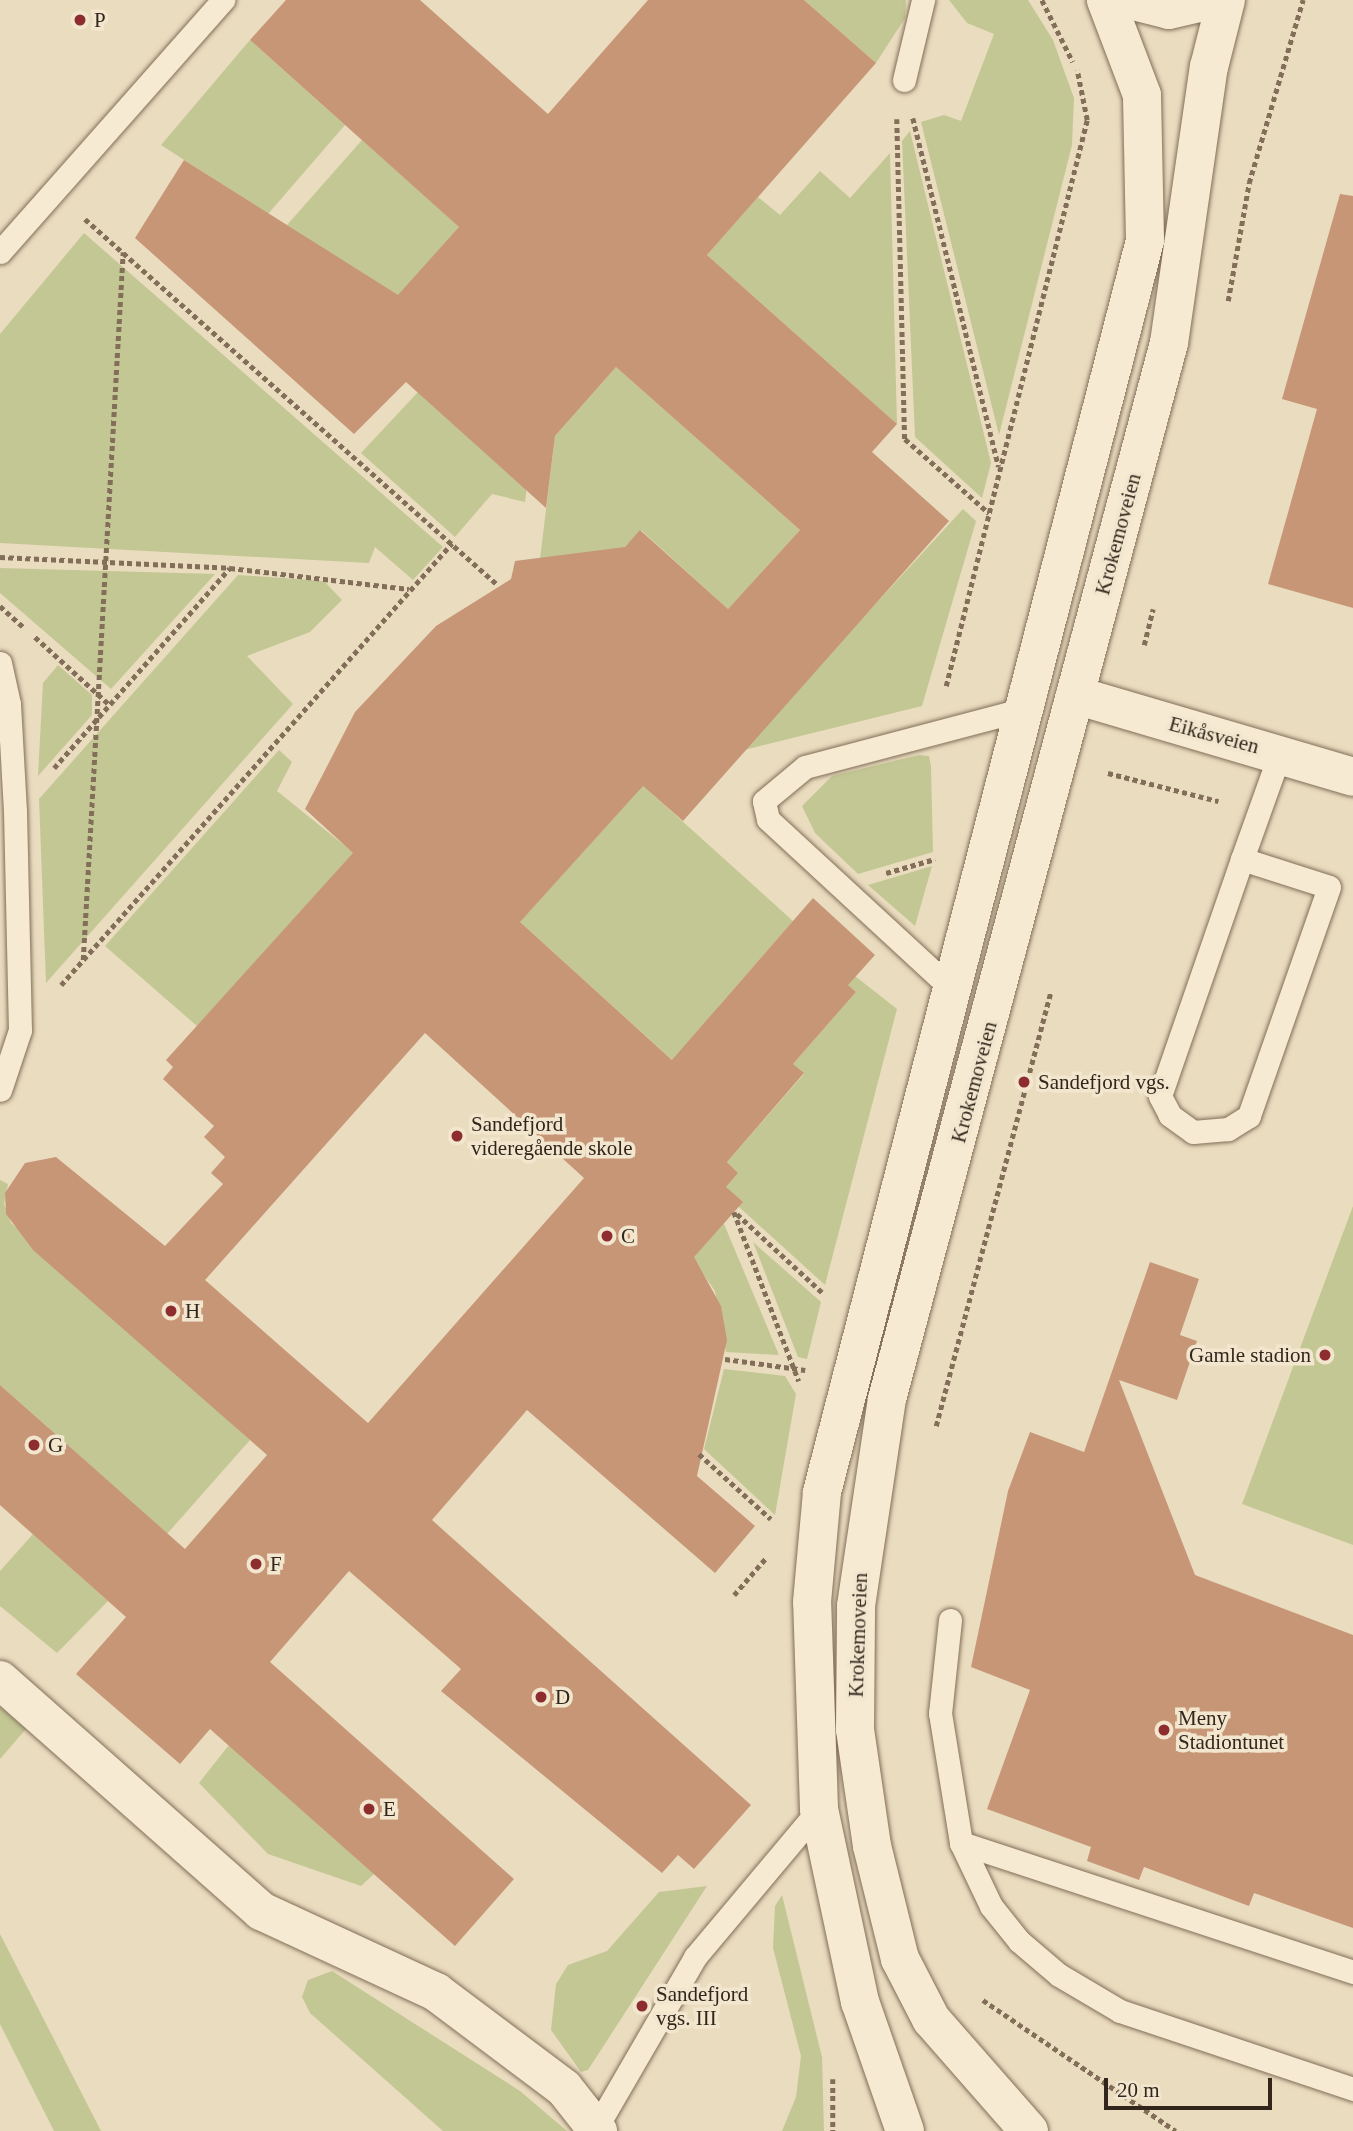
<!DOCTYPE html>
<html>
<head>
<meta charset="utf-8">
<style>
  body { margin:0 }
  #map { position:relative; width:1353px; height:2131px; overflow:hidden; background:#eadcbf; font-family:"Times New Roman",serif }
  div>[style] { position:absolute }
  .green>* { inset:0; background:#c3c794 }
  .building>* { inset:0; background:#c79677 }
  .path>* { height:4.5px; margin-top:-2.25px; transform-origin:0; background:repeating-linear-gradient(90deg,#826e59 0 5px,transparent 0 8.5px) }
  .roads { filter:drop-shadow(0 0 2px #826e59) drop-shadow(0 0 2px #826e59) }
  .lane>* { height:23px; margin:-11.5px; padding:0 11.5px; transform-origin:11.5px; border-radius:11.5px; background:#f6ead2 }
  .street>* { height:38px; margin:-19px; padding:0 19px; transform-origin:19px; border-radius:19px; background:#f6ead2 }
  .secondary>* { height:38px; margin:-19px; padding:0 19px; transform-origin:19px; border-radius:19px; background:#f6ead2 }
  .dots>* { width:19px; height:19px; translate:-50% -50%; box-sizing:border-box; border:4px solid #f2e7ce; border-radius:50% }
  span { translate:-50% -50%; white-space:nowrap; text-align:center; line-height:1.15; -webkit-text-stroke:7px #f2e7ce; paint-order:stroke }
  .poi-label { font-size:21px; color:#32261c }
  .left { translate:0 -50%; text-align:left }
  .right { translate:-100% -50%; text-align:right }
  .street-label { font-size:21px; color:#32261c }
  .scale { position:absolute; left:1104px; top:2078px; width:168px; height:32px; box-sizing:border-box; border:4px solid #32261c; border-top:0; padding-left:9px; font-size:21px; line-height:24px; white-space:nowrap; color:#32261c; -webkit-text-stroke:5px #f2e7ce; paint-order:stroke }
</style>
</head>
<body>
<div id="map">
  <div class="green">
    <i style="clip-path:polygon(804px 0,906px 0,905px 18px,876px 63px)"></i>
    <i style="clip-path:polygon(949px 0,1028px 0,1053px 40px,1074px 98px,1072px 145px,999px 435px,921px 122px,944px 115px,961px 121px,994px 34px,967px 23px)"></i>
    <i style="clip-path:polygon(250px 40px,345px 125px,268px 214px,161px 145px)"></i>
    <i style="clip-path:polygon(910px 131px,991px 463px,982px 498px,915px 437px,902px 141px)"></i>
    <i style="clip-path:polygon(362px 140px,475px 241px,395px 299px,287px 225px)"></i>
    <i style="clip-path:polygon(890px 153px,897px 424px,707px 255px,758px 197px,780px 215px,820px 171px,850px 198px)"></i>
    <i style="clip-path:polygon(84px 233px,443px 547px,413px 580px,375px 547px,369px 563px,0 543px,0 334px)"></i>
    <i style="clip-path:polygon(616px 367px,800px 530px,728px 609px,641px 530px,615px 558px,539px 567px,555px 436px)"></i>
    <i style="clip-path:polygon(418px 392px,535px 418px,525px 502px,492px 494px,455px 537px,361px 453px)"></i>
    <i style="clip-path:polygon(963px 509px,976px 521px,922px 706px,740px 751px)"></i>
    <i style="clip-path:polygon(0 568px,215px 574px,111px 689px,0 593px)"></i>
    <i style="clip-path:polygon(238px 575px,324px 581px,342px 600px,310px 632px,247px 656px,293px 704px,46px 983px,39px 799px)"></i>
    <i style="clip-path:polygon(58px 665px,92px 695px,92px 715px,38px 776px,43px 683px)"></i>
    <i style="clip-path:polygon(279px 750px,292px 762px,277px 791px,355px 854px,197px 1026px,105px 946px)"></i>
    <i style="clip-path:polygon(919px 755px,929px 756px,931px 766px,933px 852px,858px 874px,815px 833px,802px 806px,832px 776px)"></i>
    <i style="clip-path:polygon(621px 766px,793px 921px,718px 1007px,689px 1075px,500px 904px,527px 914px,639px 790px)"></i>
    <i style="clip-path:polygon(932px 866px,915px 926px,868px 885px)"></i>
    <i style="clip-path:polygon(826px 966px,855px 976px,897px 1009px,825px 1285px,739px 1207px,726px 1187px,738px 1173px,727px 1162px,804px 1074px,793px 1064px,856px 992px)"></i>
    <i style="clip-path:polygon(0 1180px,8px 1184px,4px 1204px,11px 1223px,250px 1440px,167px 1534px,0 1385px)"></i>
    <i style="clip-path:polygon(1353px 1206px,1353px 1545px,1242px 1504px)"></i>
    <i style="clip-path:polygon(706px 1208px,724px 1224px,779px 1355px,726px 1352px,715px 1291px,697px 1265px,670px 1247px)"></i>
    <i style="clip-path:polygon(753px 1242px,821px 1302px,807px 1359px,798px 1357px)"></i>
    <i style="clip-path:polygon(724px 1369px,785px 1376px,796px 1394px,775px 1515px,704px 1449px)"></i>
    <i style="clip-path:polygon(33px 1534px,108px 1601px,57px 1653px,0 1606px,0 1571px)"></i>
    <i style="clip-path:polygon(0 1707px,26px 1729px,0 1759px)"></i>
    <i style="clip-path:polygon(229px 1745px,374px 1874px,361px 1886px,268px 1854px,199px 1783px)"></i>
    <i style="clip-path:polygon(707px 1886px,588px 2070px,581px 2072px,551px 2030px,556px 1984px,568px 1965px,607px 1951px,659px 1892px)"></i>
    <i style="clip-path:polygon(782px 1895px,822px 2057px,824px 2131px,782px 2131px,796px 2097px,801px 2056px,773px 1948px,775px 1906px)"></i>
    <i style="clip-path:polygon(0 1934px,101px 2131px,54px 2131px,0 2024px)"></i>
    <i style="clip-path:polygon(332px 1971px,520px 2091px,567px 2131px,443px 2131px,310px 2013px,302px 1997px,308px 1980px)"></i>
  </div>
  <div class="building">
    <i style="clip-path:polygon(evenodd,286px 0,420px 0,548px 114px,648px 0,804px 0,876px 63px,707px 255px,897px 424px,872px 452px,949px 521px,683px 821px,643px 786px,520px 922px,672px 1060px,813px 898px,875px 955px,848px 985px,856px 992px,793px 1064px,804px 1073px,727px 1162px,738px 1173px,726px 1187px,743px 1202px,694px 1257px,721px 1306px,727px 1340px,697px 1476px,755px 1526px,715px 1573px,527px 1410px,432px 1520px,751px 1805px,694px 1869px,678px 1855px,662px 1873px,441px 1691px,461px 1669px,349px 1571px,270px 1662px,514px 1879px,455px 1946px,210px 1729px,180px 1764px,76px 1674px,126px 1617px,0 1505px,0 1385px,185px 1549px,267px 1455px,33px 1250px,6px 1214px,5px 1193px,25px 1163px,56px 1157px,165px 1246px,223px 1184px,211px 1173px,225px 1157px,204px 1137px,214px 1126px,163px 1079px,173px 1067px,166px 1060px,353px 853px,305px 809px,355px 712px,436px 626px,511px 579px,515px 561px,625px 547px,640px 530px,728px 609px,800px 530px,616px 367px,555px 436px,546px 508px,406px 382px,354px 434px,135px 238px,184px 160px,398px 295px,459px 227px,250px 40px,286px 0,425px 1033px,584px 1178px,368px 1423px,205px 1280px,425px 1033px)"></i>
    <i style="clip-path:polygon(1340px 194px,1353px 196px,1353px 608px,1268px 584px,1317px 409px,1282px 399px)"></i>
    <i style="clip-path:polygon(1150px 1262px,1199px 1279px,1180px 1335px,1197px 1341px,1177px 1400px,1119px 1380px,1195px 1575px,1353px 1635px,1353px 1928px,1254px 1893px,1249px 1906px,1144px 1867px,1139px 1880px,1087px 1861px,1091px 1847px,987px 1809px,1030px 1690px,971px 1667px,1008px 1491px,1030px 1432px,1084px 1452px)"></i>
  </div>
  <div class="path">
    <i style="left:1042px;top:0;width:69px;rotate:63.4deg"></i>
    <i style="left:913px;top:118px;width:359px;rotate:76.2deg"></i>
    <i style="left:897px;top:119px;width:320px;rotate:88.6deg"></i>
    <i style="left:905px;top:439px;width:112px;rotate:41.4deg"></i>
    <i style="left:85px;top:219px;width:552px;rotate:41.55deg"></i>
    <i style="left:1228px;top:301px;width:120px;rotate:-79.9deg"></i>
    <i style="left:1249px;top:183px;width:191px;rotate:-73.6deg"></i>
    <i style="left:0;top:557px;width:230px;rotate:2.7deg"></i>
    <i style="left:230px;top:568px;width:180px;rotate:6.7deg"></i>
    <i style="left:0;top:606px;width:31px;rotate:42deg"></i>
    <i style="left:35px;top:637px;width:101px;rotate:42.2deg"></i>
    <i style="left:1144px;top:645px;width:37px;rotate:-76deg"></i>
    <i style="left:946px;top:686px;width:583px;rotate:-76.01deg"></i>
    <i style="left:1087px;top:120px;width:51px;rotate:-101.3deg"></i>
    <i style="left:54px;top:768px;width:266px;rotate:-48.7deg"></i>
    <i style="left:1108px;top:773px;width:114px;rotate:14.3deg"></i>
    <i style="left:886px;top:873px;width:51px;rotate:-15.9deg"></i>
    <i style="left:83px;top:960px;width:709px;rotate:-86.77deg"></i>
    <i style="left:61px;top:985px;width:590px;rotate:-48.5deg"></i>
    <i style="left:734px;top:1212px;width:181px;rotate:69deg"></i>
    <i style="left:737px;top:1214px;width:117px;rotate:42.6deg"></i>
    <i style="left:725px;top:1359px;width:81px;rotate:7.8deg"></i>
    <i style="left:936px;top:1426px;width:450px;rotate:-75.2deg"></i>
    <i style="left:699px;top:1454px;width:97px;rotate:42.1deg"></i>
    <i style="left:734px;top:1595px;width:48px;rotate:-49.3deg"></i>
    <i style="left:983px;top:2000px;width:233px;rotate:34.2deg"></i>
    <i style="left:833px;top:2079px;width:52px;rotate:90deg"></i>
  </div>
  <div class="roads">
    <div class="lane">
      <i style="left:904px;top:80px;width:82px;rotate:-76.6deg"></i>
      <i style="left:0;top:252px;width:337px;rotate:-48.5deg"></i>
      <i style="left:0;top:663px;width:42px;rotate:77.6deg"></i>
      <i style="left:9px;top:704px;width:107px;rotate:86.8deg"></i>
      <i style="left:15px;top:811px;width:219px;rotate:88.7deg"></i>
      <i style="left:20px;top:1030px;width:63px;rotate:108.4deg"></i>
      <i style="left:1242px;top:859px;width:91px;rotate:17.8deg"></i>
      <i style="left:1329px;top:887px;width:243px;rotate:109.3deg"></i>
      <i style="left:1249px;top:1116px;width:25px;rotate:148deg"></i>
      <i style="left:1228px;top:1129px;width:35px;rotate:175deg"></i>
      <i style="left:1193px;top:1132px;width:29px;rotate:-144deg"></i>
      <i style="left:1170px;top:1115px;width:21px;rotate:-118deg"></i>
      <i style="left:1160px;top:1096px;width:251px;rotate:-70.9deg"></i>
      <i style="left:1242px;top:859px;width:113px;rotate:-70.3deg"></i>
      <i style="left:953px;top:990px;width:252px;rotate:-137.3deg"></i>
      <i style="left:768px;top:819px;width:18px;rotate:-103deg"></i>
      <i style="left:764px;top:801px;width:53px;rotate:-39.7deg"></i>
      <i style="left:805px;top:767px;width:231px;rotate:-14.8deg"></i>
      <i style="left:950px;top:1620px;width:94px;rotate:96.1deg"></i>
      <i style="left:940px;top:1713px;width:132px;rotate:80.8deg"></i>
      <i style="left:961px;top:1843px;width:70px;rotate:64.5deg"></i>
      <i style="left:991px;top:1906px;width:45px;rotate:51.3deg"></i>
      <i style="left:1019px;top:1941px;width:52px;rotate:40.4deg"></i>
      <i style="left:1059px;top:1975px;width:71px;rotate:30.5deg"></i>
      <i style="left:1120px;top:2011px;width:246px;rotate:18.5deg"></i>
      <i style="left:961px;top:1843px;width:413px;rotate:18.2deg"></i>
      <i style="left:596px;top:2128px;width:198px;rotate:-59.9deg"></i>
      <i style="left:695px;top:1957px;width:193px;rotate:-50deg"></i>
    </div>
    <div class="street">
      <i style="left:1075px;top:695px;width:290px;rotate:16.4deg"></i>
      <i style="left:0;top:1680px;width:349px;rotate:41.5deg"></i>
      <i style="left:261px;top:1911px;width:193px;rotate:24.8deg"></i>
      <i style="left:436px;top:1992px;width:160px;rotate:36.9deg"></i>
      <i style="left:564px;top:2088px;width:55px;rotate:51.7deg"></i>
    </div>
    <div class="secondary">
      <i style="left:1130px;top:0;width:40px;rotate:14.4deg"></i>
      <i style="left:1169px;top:10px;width:44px;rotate:-13.1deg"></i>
      <i style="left:905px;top:2131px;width:137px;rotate:-109.2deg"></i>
      <i style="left:860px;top:2002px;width:197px;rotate:-102deg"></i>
      <i style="left:819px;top:1809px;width:207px;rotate:-91.9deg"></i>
      <i style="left:812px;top:1602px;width:110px;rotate:-84.8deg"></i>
      <i style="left:822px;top:1492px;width:1293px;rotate:-75.53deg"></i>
      <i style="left:1145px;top:240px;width:145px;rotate:-91.2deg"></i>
      <i style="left:1142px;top:95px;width:102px;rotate:-110.8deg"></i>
      <i style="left:1029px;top:2131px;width:149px;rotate:-131.2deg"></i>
      <i style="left:931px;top:2019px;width:68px;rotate:-117.3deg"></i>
      <i style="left:900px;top:1959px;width:116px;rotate:-103.9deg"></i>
      <i style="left:872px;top:1846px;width:117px;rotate:-98.3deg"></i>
      <i style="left:855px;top:1730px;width:124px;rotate:-89.5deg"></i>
      <i style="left:856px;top:1606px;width:209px;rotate:-81.5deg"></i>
      <i style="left:887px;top:1399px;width:1093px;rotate:-75.05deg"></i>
      <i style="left:1169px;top:343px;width:279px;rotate:-81.8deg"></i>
      <i style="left:1209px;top:67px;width:69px;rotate:-75.8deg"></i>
    </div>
  </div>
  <div class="dots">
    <i style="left:80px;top:20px;background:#8d2d30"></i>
    <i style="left:1024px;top:1082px;background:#8d2d30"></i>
    <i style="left:457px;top:1136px;background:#8d2d30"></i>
    <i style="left:607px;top:1236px;background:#8d2d30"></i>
    <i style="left:171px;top:1311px;background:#8d2d30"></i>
    <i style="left:1325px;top:1355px;background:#8d2d30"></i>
    <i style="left:34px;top:1445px;background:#8d2d30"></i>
    <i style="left:256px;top:1564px;background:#8d2d30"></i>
    <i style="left:541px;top:1697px;background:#8d2d30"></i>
    <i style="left:1164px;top:1730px;background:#8d2d30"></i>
    <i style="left:369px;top:1809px;background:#8d2d30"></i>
    <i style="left:642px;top:2006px;background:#8d2d30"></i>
  </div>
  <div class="poi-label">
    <span class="left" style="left:94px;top:20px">P</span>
    <span class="left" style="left:1038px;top:1082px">Sandefjord vgs.</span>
    <span class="left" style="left:471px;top:1136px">Sandefjord<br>videregående skole</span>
    <span class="left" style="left:621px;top:1236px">C</span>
    <span class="left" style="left:185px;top:1311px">H</span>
    <span class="right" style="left:1311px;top:1355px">Gamle stadion</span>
    <span class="left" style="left:48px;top:1445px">G</span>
    <span class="left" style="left:270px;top:1564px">F</span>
    <span class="left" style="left:555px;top:1697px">D</span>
    <span class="left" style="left:1178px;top:1730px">Meny<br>Stadiontunet</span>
    <span class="left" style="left:383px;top:1809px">E</span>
    <span class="left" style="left:656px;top:2006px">Sandefjord<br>vgs. III</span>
  </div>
  <div class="street-label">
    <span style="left:1118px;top:534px;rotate:-75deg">Krokemoveien</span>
    <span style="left:1214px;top:735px;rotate:15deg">Eikåsveien</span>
    <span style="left:974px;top:1082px;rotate:-75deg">Krokemoveien</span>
    <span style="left:858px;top:1635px;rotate:-88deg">Krokemoveien</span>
  </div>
  <div class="scale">20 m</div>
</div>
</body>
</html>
